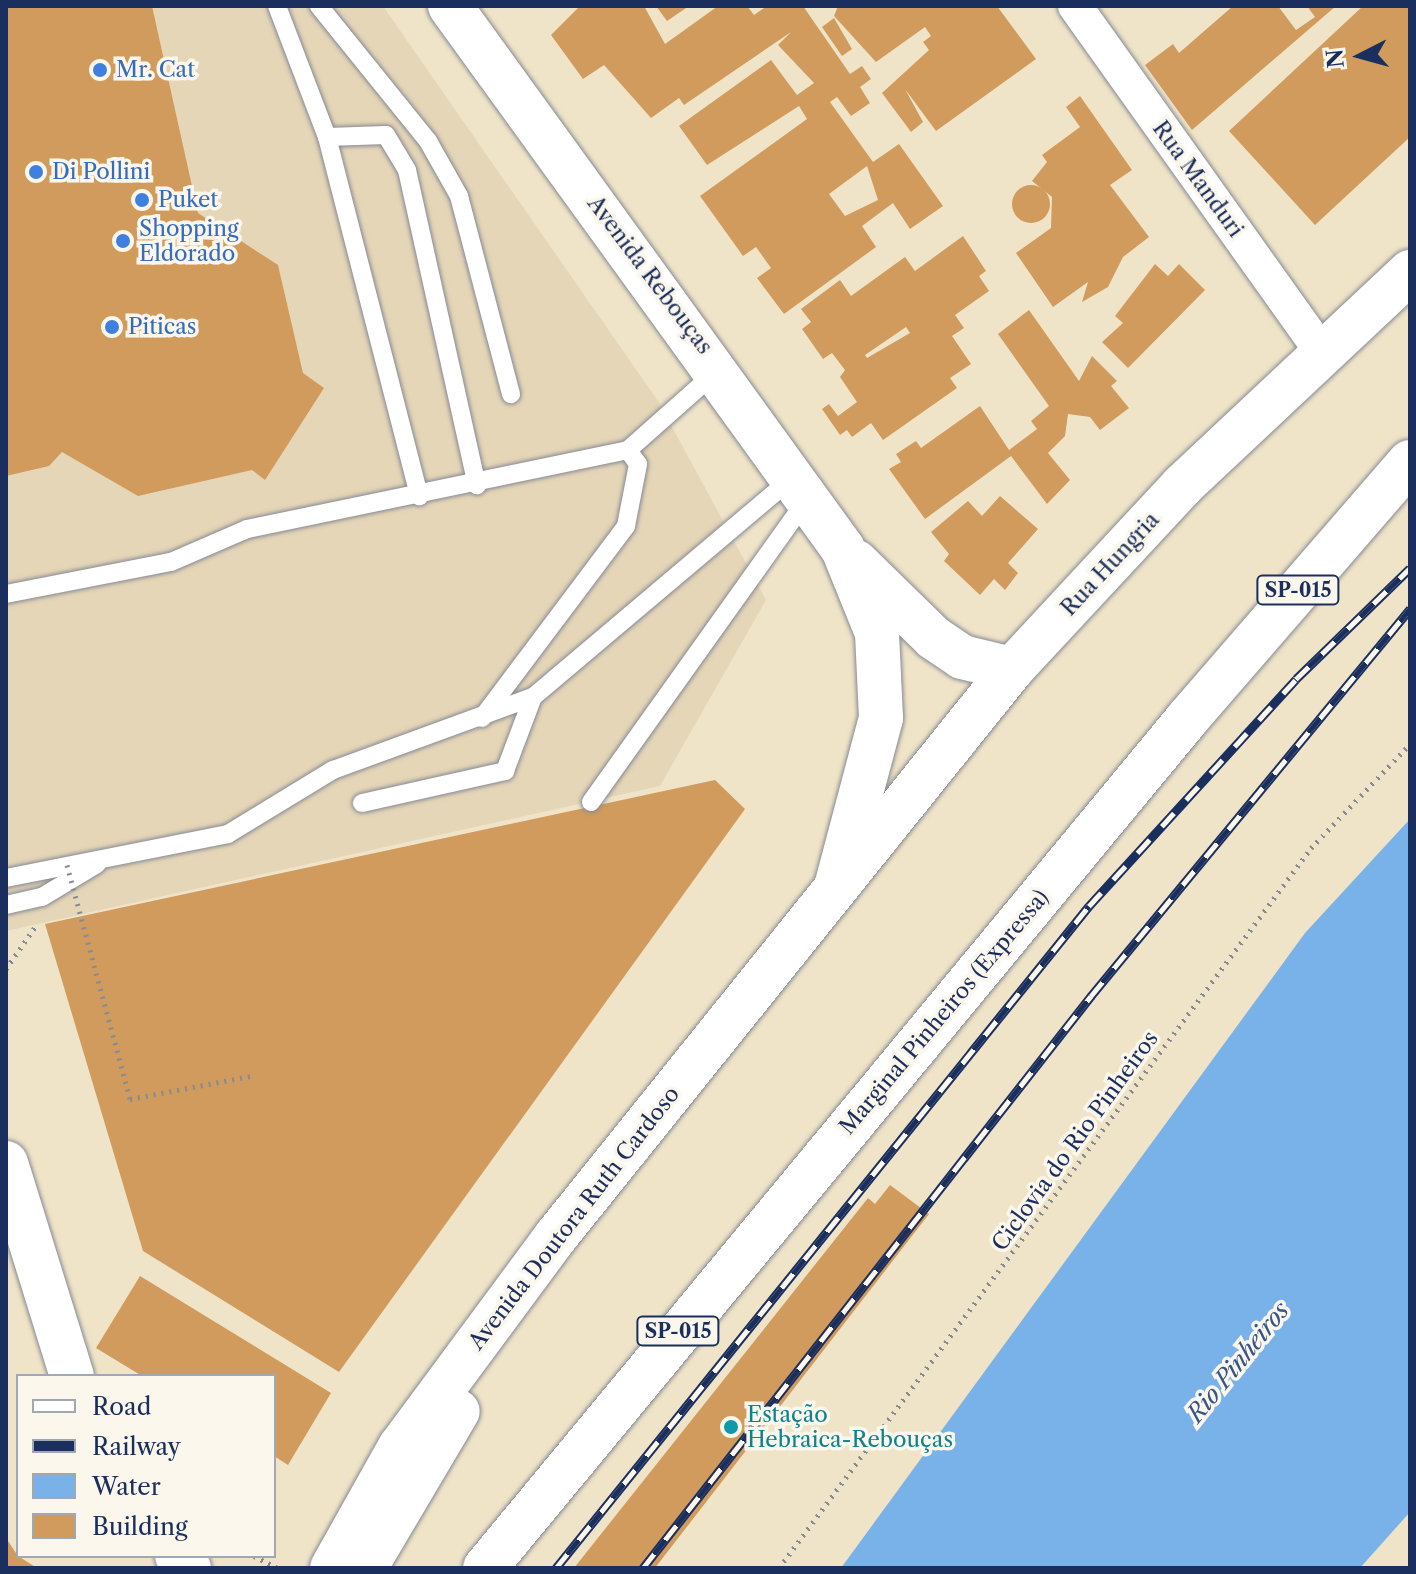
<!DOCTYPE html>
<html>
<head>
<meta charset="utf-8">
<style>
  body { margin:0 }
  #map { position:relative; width:1416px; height:1574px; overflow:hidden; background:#f0e4c8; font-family:"Libre Caslon Text",serif }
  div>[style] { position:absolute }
  .built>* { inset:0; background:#e6d6b8 }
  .water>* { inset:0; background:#79b2e9 }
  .building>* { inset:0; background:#d09b5d }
  .round { border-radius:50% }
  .path>* { height:5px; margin-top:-2.5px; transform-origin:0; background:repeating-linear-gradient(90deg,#868a93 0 2px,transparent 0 8px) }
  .roads { filter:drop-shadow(0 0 2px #868a93) drop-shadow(0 0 2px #868a93) }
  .lane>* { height:18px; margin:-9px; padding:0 9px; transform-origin:9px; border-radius:9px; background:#fff }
  .street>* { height:34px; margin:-17px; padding:0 17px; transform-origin:17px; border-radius:17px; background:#fff }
  .secondary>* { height:44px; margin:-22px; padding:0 22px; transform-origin:22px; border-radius:22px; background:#fff }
  .highway>* { height:44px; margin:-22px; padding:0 22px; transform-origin:22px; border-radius:22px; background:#fff }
  .rail>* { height:9px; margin-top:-4.5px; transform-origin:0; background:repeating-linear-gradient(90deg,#fbf7ec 0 18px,#1b2f5e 0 36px); box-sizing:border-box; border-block:2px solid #1b2f5e }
  .path-bridge>* { height:5px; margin-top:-2.5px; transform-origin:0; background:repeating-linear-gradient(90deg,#868a93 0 2px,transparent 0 8px) }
  .dots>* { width:22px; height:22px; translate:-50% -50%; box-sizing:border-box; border:4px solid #fbf7ec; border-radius:50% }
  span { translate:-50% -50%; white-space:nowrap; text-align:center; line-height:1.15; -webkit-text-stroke:7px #fbf7ec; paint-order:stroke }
  .shield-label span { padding:2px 6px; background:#fbf7ec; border:2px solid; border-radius:6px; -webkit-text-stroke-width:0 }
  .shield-label { font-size:20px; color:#1b2f5e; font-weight:700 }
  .shop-label { font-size:22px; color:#366cbe }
  .left { translate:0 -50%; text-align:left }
  .street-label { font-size:22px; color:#1b2f5e }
  .culture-label { font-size:22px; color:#0d838f }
  .water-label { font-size:24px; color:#375688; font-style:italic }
  .frame { position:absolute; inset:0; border:8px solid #1b2f5e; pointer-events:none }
  .legend { position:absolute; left:16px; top:1374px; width:260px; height:184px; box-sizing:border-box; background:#fbf7ec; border:2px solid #a1a7b3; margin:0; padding:10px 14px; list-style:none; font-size:24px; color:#1b2f5e }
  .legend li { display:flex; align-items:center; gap:16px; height:40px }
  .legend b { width:40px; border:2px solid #a1a7b3 }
  .north { position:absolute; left:1320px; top:16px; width:80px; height:80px; -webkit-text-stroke:6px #fbf7ec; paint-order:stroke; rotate:264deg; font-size:22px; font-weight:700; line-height:32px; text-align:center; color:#1b2f5e }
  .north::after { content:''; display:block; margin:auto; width:28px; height:36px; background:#1b2f5e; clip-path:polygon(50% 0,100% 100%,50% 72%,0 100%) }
</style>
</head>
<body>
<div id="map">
  <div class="built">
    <i style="clip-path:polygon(6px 6px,383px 6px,658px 401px,766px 600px,660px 786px,6px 931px)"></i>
  </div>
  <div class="water">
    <i style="clip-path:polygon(1410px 819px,1410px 1512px,1360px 1568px,841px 1568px,1305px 933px)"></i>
  </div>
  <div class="building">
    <i style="clip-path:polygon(6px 6px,152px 6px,198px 213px,278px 265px,303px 373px,324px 388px,265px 480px,252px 470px,138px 496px,62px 452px,49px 466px,6px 476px)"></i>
    <i style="clip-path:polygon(evenodd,580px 6px,644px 6px,665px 44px,718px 6px,747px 6px,754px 15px,767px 6px,803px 6px,850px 74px,862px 66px,871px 79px,860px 87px,870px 103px,851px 116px,837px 97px,830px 102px,873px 162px,899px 144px,943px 206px,910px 229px,893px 203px,862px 226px,876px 247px,784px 314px,757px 278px,771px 268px,756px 247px,743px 256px,700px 196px,807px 119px,799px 106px,707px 165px,679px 126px,771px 60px,797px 95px,814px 83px,778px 45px,791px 32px,684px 105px,679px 98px,651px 118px,604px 65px,583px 79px,551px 35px,580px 6px,867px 166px,878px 200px,845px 216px,829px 194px,867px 166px)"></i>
    <i style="clip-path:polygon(656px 6px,689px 6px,667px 21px)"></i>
    <i style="clip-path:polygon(838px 6px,997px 6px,1036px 59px,936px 131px,905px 89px,923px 122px,911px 132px,882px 93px,929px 50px,923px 42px,931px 36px,925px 27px,876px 62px,834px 16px)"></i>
    <i style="clip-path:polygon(1233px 6px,1278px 6px,1296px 30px,1315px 17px,1307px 6px,1336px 6px,1192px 130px,1145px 65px,1173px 44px,1179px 53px)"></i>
    <i style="clip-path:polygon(1363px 6px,1410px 6px,1410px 137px,1315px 225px,1229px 131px)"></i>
    <i style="clip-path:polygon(834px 18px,852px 49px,842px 56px,822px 27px)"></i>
    <i style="clip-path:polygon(1080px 96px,1132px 170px,1110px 185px,1149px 237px,1123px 257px,1108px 287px,1082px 302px,1088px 282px,1053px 307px,1016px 253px,1051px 228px,1052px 197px,1032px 181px,1047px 162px,1042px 155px,1080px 127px,1066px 107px)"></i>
    <i class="round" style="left:1012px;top:185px;width:38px;height:38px"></i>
    <i style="clip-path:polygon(evenodd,963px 236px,986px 271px,979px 276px,989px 291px,955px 315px,964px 328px,952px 336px,971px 364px,950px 378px,957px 388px,883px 440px,871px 423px,852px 437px,847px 430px,840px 435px,822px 409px,829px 404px,838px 416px,857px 402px,840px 377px,845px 370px,832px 353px,823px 359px,802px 329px,811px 322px,801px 309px,840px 280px,851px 296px,905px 257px,915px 271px,963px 236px,906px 327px,910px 333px,867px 358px,865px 355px,906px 327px)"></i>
    <i style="clip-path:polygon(1155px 264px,1168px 276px,1179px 264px,1205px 290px,1128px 368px,1102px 342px,1123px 323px,1115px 316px)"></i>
    <i style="clip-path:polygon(1029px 310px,1079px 381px,1092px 356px,1117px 381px,1111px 386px,1129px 408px,1100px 430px,1090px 417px,1068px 414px,1065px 436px,1048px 453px,1070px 480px,1047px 504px,1011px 456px,925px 519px,889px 469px,901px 462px,896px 454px,916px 441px,921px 448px,980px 406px,1009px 450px,1037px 429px,1031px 421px,1049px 406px,998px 334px)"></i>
    <i style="clip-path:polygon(1000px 496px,1038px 529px,1008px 563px,1018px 573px,1005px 590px,994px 579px,980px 595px,944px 561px,949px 554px,931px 532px,968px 501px,982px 516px)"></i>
    <i style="clip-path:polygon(715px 780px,745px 809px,339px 1372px,143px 1251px,45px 924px)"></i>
    <i style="clip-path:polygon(890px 1185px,929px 1214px,655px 1568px,574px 1568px,868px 1198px,875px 1204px)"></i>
    <i style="clip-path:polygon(140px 1276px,331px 1393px,288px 1465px,274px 1456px,274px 1376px,142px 1376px,96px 1348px)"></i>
    <i style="clip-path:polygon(6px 1538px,18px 1556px,37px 1568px,6px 1568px)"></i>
  </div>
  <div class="path">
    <i style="left:6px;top:969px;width:51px;rotate:-55.4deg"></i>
    <i style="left:254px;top:1556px;width:27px;rotate:27deg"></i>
    <i style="left:779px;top:1568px;width:895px;rotate:-53.54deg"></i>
    <i style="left:1311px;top:848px;width:144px;rotate:-46.4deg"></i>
  </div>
  <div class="roads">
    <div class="lane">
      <i style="left:277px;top:6px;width:140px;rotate:69.1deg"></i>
      <i style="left:327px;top:137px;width:371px;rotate:75.6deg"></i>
      <i style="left:319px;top:6px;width:174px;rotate:51.1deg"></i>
      <i style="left:428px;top:141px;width:63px;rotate:60.6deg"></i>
      <i style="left:459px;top:196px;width:205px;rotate:75.3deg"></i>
      <i style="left:327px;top:137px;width:59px;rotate:-1.9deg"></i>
      <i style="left:386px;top:135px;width:41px;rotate:59deg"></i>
      <i style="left:407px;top:170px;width:323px;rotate:77.5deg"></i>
      <i style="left:6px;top:594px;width:168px;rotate:-11deg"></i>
      <i style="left:171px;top:562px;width:83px;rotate:-23.5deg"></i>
      <i style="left:247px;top:529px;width:389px;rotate:-11.7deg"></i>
      <i style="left:628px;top:450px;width:118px;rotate:-41.6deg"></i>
      <i style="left:482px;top:718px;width:240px;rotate:-53.1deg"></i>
      <i style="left:626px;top:526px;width:63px;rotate:-79deg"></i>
      <i style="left:638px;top:464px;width:17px;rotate:-126deg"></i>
      <i style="left:591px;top:802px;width:372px;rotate:-54.5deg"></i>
      <i style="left:362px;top:803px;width:147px;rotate:-12.6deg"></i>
      <i style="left:505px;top:771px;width:79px;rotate:-69.3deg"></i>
      <i style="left:6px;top:878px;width:226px;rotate:-11.2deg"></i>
      <i style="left:228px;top:834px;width:123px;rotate:-31.4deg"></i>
      <i style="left:333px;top:770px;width:213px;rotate:-20.1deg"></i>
      <i style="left:533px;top:697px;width:338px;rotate:-40.2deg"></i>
      <i style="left:6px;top:905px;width:37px;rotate:-13deg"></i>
      <i style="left:42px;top:897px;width:64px;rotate:-31deg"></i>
    </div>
    <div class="street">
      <i style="left:1075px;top:6px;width:424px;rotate:54.5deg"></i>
    </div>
    <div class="secondary">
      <i style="left:450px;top:6px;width:670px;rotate:54.1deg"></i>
      <i style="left:843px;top:549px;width:91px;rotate:68deg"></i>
      <i style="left:877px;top:633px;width:85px;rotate:87.3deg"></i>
      <i style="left:881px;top:718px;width:171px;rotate:104.9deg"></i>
      <i style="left:856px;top:562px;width:109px;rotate:44.3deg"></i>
      <i style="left:934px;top:638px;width:34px;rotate:34deg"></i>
      <i style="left:962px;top:657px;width:51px;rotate:13.5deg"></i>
      <i style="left:6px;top:1163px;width:223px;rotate:72.8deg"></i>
      <i style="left:177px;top:1556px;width:17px;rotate:45deg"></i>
    </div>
    <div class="highway">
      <i style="left:332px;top:1568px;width:139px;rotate:-60.7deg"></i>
      <i style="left:400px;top:1447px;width:264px;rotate:-53.5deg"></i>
      <i style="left:557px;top:1235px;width:726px;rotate:-51.2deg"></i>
      <i style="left:1012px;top:669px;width:250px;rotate:-47.1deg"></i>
      <i style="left:1182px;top:486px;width:313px;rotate:-43.2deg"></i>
      <i style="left:365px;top:1568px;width:182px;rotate:-59.4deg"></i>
      <i style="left:485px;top:1568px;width:1102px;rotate:-50.41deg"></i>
      <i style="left:1187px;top:719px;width:340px;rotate:-49.1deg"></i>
    </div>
  </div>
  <div class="rail">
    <i style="left:556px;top:1568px;width:850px;rotate:-51.16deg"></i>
    <i style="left:1089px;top:906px;width:307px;rotate:-47.6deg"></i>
    <i style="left:1296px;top:679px;width:159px;rotate:-44.2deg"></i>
    <i style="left:643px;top:1568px;width:727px;rotate:-51.93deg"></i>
    <i style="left:1091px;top:996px;width:502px;rotate:-50.5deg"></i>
  </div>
  <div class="path-bridge">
    <i style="left:67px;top:865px;width:242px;rotate:74.9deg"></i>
    <i style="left:130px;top:1099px;width:123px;rotate:-10.8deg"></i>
  </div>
  <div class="dots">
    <i style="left:100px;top:70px;background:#3f7fe0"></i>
    <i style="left:36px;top:172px;background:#3f7fe0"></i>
    <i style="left:142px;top:200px;background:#3f7fe0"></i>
    <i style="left:123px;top:241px;background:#3f7fe0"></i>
    <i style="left:112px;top:327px;background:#3f7fe0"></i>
    <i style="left:731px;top:1427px;background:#0f9aa8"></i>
  </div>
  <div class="shield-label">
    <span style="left:1298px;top:590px">SP-015</span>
    <span style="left:678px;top:1331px">SP-015</span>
  </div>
  <div class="shop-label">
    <span class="left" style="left:116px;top:70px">Mr. Cat</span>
    <span class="left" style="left:52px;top:172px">Di Pollini</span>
    <span class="left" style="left:158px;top:200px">Puket</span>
    <span class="left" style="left:139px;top:241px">Shopping<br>Eldorado</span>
    <span class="left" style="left:128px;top:327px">Piticas</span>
  </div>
  <div class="street-label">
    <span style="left:1198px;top:179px;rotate:54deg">Rua Manduri</span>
    <span style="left:650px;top:275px;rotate:53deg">Avenida Rebouças</span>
    <span style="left:1110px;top:564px;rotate:-47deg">Rua Hungria</span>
    <span style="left:944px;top:1012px;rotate:-50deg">Marginal Pinheiros (Expressa)</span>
    <span style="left:1075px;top:1141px;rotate:-54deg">Ciclovia do Rio Pinheiros</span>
    <span style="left:574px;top:1218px;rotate:-52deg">Avenida Doutora Ruth Cardoso</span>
  </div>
  <div class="culture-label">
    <span class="left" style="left:747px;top:1427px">Estação<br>Hebraica-Rebouças</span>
  </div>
  <div class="water-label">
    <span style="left:1238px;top:1362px;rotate:-51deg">Rio Pinheiros</span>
  </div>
  <div class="frame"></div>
  <ul class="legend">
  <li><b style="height:10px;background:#fff"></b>Road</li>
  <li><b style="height:10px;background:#1b2f5e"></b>Railway</li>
  <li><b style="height:22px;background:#79b2e9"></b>Water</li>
  <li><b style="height:22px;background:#d09b5d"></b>Building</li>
  </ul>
  <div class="north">N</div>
</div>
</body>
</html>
